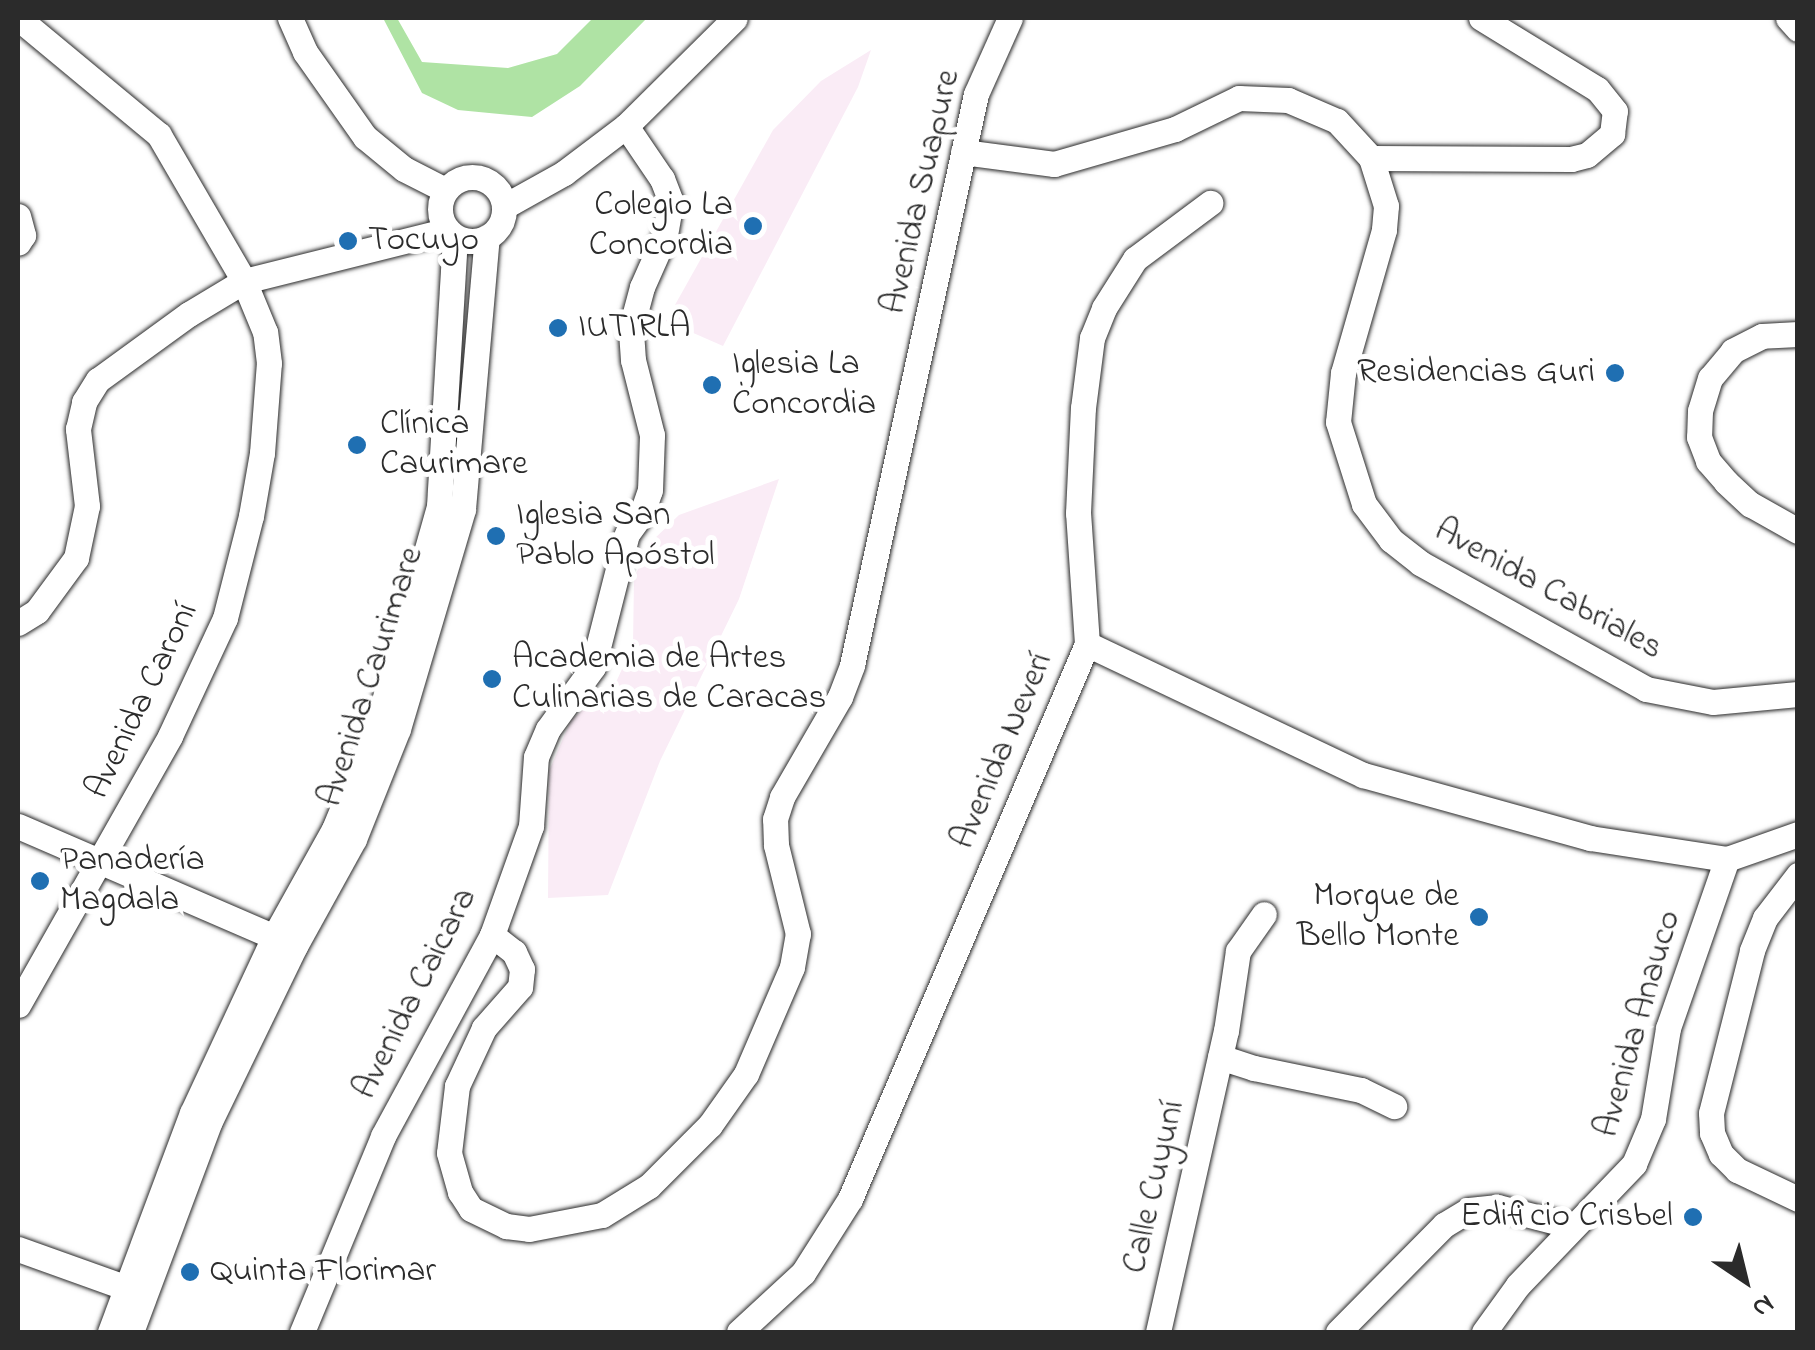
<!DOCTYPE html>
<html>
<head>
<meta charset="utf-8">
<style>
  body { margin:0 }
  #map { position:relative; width:1815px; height:1350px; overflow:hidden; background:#fff; font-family:"Indie Flower",sans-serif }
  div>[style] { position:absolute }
  .built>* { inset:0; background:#faecf6 }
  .green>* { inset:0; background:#afe3a4 }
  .roads { filter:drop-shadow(0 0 2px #2b2b2b) drop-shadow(0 0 2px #2b2b2b) }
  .minor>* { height:25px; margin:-12.5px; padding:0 12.5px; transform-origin:12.5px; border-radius:12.5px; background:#fff }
  .minor>.ring { margin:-12.5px; padding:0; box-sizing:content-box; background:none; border:25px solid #fff; border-radius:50% }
  .dots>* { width:28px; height:28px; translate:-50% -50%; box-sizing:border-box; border:5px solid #fff; border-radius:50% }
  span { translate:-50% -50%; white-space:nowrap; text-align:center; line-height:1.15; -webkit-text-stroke:10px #fff; paint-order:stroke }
  .street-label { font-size:35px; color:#2b2b2b }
  .poi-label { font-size:35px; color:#2b2b2b }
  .right { translate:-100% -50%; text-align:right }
  .left { translate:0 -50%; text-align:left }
  .frame { position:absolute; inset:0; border:20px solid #2b2b2b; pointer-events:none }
  .north { position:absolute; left:1695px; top:1230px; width:100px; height:100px; -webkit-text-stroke:8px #fff; paint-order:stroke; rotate:145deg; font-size:28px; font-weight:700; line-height:40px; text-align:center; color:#2b2b2b }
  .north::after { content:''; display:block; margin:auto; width:35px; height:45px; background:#2b2b2b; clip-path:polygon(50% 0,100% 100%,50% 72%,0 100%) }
</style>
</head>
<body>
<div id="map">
  <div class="built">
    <i style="clip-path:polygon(871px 50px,858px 87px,723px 346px,666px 321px,773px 130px,821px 81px)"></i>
    <i style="clip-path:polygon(779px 479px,739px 599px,660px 761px,608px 895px,548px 898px,549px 771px,571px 720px,617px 680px,633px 645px,634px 578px,651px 542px,679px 515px)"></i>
  </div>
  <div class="green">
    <i style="clip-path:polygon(383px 18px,397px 18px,422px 62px,508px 68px,557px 54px,593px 18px,647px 18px,580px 86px,532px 117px,458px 110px,422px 93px)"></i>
  </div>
  <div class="roads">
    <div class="minor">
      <i style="left:290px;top:18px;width:37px;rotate:66deg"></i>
      <i style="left:305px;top:52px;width:104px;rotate:54.8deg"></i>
      <i style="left:365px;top:137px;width:50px;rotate:39.4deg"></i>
      <i style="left:404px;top:169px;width:46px;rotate:27.1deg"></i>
      <i style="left:1788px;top:18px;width:15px;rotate:48deg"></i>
      <i style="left:963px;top:152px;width:92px;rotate:7.5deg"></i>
      <i style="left:1054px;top:164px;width:126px;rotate:-16.1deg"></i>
      <i style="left:1175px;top:129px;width:71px;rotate:-25.8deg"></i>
      <i style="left:1239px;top:98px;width:49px;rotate:2.3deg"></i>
      <i style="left:1288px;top:100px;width:53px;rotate:23.2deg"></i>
      <i style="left:1337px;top:121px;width:50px;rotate:47.4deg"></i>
      <i style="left:1371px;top:158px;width:50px;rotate:72.6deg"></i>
      <i style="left:1386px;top:206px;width:24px;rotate:95deg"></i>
      <i style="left:1384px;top:230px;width:149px;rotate:106deg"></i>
      <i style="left:1343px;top:373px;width:49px;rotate:95.8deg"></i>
      <i style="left:1338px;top:422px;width:86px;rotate:72.4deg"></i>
      <i style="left:1364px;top:504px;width:45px;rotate:53.1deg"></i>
      <i style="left:1391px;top:540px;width:37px;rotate:38deg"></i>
      <i style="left:1420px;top:563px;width:259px;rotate:29.1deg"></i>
      <i style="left:1646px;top:689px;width:68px;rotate:11deg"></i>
      <i style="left:1713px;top:702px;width:85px;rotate:-5.4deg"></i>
      <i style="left:1371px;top:158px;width:200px;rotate:0.3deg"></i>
      <i style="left:1571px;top:159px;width:16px;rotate:-14deg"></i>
      <i style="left:1587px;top:155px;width:33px;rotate:-40deg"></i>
      <i style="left:1612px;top:134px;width:23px;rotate:-83deg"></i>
      <i style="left:1615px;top:111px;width:28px;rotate:-129deg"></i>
      <i style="left:1597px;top:89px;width:136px;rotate:-148.5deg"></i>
      <i class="ring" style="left:440px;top:177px;width:39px;height:39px"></i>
      <i style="left:505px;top:206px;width:68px;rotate:-29.2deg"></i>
      <i style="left:564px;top:173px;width:78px;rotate:-37.2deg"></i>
      <i style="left:626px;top:126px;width:153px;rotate:-44.7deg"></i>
      <i style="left:18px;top:216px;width:20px;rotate:75deg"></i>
      <i style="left:23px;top:235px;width:9px;rotate:122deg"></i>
      <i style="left:1798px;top:334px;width:36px;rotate:177deg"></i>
      <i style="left:1762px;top:336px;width:33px;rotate:153deg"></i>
      <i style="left:1733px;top:351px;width:35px;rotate:130deg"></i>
      <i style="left:1710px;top:378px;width:34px;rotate:107deg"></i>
      <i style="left:1700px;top:411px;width:26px;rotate:92deg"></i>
      <i style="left:1699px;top:437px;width:26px;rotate:69deg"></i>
      <i style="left:1708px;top:461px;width:28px;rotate:49deg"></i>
      <i style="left:1726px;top:482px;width:33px;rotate:43deg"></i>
      <i style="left:1750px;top:504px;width:55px;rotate:29.4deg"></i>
      <i style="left:18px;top:623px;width:22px;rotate:-32deg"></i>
      <i style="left:37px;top:611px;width:66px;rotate:-53.7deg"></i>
      <i style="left:76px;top:558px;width:53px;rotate:-78.1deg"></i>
      <i style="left:87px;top:506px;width:78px;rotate:-96.7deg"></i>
      <i style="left:78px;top:429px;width:28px;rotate:-77deg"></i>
      <i style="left:84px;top:402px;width:26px;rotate:-58deg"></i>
      <i style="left:98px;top:380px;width:112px;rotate:-36deg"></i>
      <i style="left:189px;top:314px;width:64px;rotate:-31deg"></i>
      <i style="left:244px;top:281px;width:210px;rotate:-14deg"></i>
      <i style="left:1087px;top:644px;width:306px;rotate:25.4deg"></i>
      <i style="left:1363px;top:775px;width:236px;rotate:15.5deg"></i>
      <i style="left:1590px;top:838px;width:139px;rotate:8.7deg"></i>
      <i style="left:1727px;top:859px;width:75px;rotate:-19.4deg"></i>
      <i style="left:18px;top:826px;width:294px;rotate:23.4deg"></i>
      <i style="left:1798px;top:875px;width:54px;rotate:127.5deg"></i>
      <i style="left:1765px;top:918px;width:35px;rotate:112deg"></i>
      <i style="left:1752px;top:951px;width:167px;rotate:104.2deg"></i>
      <i style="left:1711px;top:1113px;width:20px;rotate:87deg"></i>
      <i style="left:1712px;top:1133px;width:23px;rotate:67deg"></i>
      <i style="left:1721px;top:1154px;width:23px;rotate:45deg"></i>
      <i style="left:1737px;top:1170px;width:68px;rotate:25.4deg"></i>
      <i style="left:492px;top:935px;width:28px;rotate:38deg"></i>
      <i style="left:514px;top:952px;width:19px;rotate:65deg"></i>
      <i style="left:522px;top:969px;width:18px;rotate:96deg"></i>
      <i style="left:520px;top:987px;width:55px;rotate:131.3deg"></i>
      <i style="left:484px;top:1028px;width:64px;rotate:115deg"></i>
      <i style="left:457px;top:1086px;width:67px;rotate:96.8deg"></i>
      <i style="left:449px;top:1153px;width:41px;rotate:74.2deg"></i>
      <i style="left:460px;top:1192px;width:20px;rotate:57deg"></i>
      <i style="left:471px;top:1209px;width:39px;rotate:26deg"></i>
      <i style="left:506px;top:1226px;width:23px;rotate:7deg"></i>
      <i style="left:529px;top:1229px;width:74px;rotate:-10.9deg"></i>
      <i style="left:602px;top:1215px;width:55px;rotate:-31.7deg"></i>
      <i style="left:649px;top:1186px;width:86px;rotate:-45deg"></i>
      <i style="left:710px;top:1125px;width:62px;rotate:-54.8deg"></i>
      <i style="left:746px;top:1074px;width:116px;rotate:-66.7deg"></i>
      <i style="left:792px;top:967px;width:34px;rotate:-80deg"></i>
      <i style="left:798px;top:934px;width:92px;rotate:-103.9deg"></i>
      <i style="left:776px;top:845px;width:26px;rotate:-92deg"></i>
      <i style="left:775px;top:819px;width:23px;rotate:-72deg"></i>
      <i style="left:782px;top:797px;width:116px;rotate:-59.9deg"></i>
      <i style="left:840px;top:697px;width:34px;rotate:-69deg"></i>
      <i style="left:852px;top:665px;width:584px;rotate:-77.75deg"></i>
      <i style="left:976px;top:94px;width:83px;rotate:-65.9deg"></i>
      <i style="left:18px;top:1005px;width:309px;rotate:-60.5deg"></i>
      <i style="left:170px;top:736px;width:130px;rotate:-65deg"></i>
      <i style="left:225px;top:618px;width:105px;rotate:-75.7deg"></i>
      <i style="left:251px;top:516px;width:64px;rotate:-80.1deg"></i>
      <i style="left:262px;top:453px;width:90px;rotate:-85.6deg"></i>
      <i style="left:269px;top:363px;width:31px;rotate:-97deg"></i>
      <i style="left:265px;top:332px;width:55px;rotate:-112.4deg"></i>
      <i style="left:244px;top:281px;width:169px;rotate:-120.2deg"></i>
      <i style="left:159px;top:135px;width:183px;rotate:-140.3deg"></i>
      <i style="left:1220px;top:1057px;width:36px;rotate:18deg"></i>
      <i style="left:1254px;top:1068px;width:109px;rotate:11.6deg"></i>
      <i style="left:1361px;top:1090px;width:37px;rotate:26deg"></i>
      <i style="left:18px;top:1249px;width:131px;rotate:19.7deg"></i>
      <i style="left:110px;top:1332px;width:234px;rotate:-69.5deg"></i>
      <i style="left:192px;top:1113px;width:196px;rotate:-65deg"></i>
      <i style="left:275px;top:935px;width:121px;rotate:-60.9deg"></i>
      <i style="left:334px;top:829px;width:116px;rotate:-67.6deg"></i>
      <i style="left:378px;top:722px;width:224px;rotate:-74.2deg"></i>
      <i style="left:439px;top:506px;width:270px;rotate:-86.6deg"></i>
      <i style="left:131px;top:1332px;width:225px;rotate:-69.5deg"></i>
      <i style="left:210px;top:1121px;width:195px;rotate:-64.1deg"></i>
      <i style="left:295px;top:946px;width:122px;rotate:-61.1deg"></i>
      <i style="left:354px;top:839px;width:118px;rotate:-68.2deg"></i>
      <i style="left:398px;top:729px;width:229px;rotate:-73.5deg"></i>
      <i style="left:463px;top:509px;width:273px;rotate:-85deg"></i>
      <i style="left:302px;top:1332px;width:212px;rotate:-67.5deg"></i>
      <i style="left:383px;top:1136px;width:229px;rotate:-61.5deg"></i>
      <i style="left:492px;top:935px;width:116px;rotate:-70.3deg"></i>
      <i style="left:531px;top:826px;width:69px;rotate:-85.9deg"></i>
      <i style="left:536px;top:757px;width:30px;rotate:-67deg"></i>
      <i style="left:548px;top:729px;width:77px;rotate:-54deg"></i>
      <i style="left:593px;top:667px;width:137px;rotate:-75.7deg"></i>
      <i style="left:627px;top:534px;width:26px;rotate:-54deg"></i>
      <i style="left:642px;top:513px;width:24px;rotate:-71deg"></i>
      <i style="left:650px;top:490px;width:55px;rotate:-87.9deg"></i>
      <i style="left:652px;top:435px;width:77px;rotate:-104.2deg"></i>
      <i style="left:633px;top:360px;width:32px;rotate:-94deg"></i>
      <i style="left:631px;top:328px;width:42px;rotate:-75deg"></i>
      <i style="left:642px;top:287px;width:57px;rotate:-66.1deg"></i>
      <i style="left:665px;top:235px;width:34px;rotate:-80deg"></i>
      <i style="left:671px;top:202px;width:25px;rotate:-111deg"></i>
      <i style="left:662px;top:179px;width:64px;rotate:-124.2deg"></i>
      <i style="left:739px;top:1332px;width:87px;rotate:-42.7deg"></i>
      <i style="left:803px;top:1273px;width:88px;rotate:-57.6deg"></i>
      <i style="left:850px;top:1199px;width:603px;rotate:-66.88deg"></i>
      <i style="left:1087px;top:644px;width:131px;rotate:-93.9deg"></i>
      <i style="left:1078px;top:513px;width:105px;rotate:-87.3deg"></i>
      <i style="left:1083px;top:408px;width:71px;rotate:-82.7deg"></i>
      <i style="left:1092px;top:338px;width:32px;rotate:-68deg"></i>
      <i style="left:1104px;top:308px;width:58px;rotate:-57.7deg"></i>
      <i style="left:1135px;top:259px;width:94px;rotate:-36.7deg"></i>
      <i style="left:1158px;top:1332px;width:309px;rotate:-77.3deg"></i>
      <i style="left:1226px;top:1031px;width:81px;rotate:-81.5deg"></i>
      <i style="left:1238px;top:951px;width:45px;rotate:-54.9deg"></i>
      <i style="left:1338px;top:1332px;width:151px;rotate:-45.3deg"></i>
      <i style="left:1444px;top:1225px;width:29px;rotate:-31deg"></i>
      <i style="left:1469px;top:1210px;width:29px;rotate:-6deg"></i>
      <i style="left:1498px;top:1207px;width:76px;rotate:14.4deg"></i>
      <i style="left:1484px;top:1332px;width:58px;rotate:-54.1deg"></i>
      <i style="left:1518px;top:1285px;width:168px;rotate:-46.2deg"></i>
      <i style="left:1634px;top:1164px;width:49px;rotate:-67.1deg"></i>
      <i style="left:1653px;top:1119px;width:92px;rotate:-80.6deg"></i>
      <i style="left:1668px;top:1028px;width:179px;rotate:-70.8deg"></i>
    </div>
  </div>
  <div class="dots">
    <i style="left:753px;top:226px;background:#1f6fb2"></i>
    <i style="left:348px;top:241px;background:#1f6fb2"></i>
    <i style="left:558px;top:328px;background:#1f6fb2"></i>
    <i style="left:1615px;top:373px;background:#1f6fb2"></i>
    <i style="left:712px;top:385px;background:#1f6fb2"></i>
    <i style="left:357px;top:445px;background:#1f6fb2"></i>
    <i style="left:496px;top:536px;background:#1f6fb2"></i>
    <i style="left:492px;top:679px;background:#1f6fb2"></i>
    <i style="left:40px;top:881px;background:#1f6fb2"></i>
    <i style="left:1479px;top:917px;background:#1f6fb2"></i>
    <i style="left:1693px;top:1217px;background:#1f6fb2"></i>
    <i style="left:190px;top:1272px;background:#1f6fb2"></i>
  </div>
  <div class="street-label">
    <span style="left:922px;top:192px;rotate:-77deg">Avenida Suapure</span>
    <span style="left:1548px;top:590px;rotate:29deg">Avenida Cabriales</span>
    <span style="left:372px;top:677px;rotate:-72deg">Avenida Caurimare</span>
    <span style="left:143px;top:701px;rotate:-64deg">Avenida Caroní</span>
    <span style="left:1003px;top:751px;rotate:-67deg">Avenida Neverí</span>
    <span style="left:416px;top:994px;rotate:-63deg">Avenida Caicara</span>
    <span style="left:1639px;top:1024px;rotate:-74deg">Avenida Anauco</span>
    <span style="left:1155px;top:1187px;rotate:-77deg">Calle Cuyuní</span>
  </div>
  <div class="poi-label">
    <span class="right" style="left:733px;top:226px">Colegio La<br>Concordia</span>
    <span class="left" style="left:368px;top:241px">Tocuyo</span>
    <span class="left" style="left:578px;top:328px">IUTIRLA</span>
    <span class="left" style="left:732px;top:385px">Iglesia La<br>Concordia</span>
    <span class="right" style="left:1595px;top:373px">Residencias Guri</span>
    <span class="left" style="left:380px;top:445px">Clínica<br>Caurimare</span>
    <span class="left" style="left:516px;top:536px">Iglesia San<br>Pablo Apóstol</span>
    <span class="left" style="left:512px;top:679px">Academia de Artes<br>Culinarias de Caracas</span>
    <span class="left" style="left:60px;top:881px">Panadería<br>Magdala</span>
    <span class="right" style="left:1459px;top:917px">Morgue de<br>Bello Monte</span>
    <span class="right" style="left:1673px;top:1217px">Edificio Crisbel</span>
    <span class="left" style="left:210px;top:1272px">Quinta Florimar</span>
  </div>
  <div class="frame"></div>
  <div class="north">N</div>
</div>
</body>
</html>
